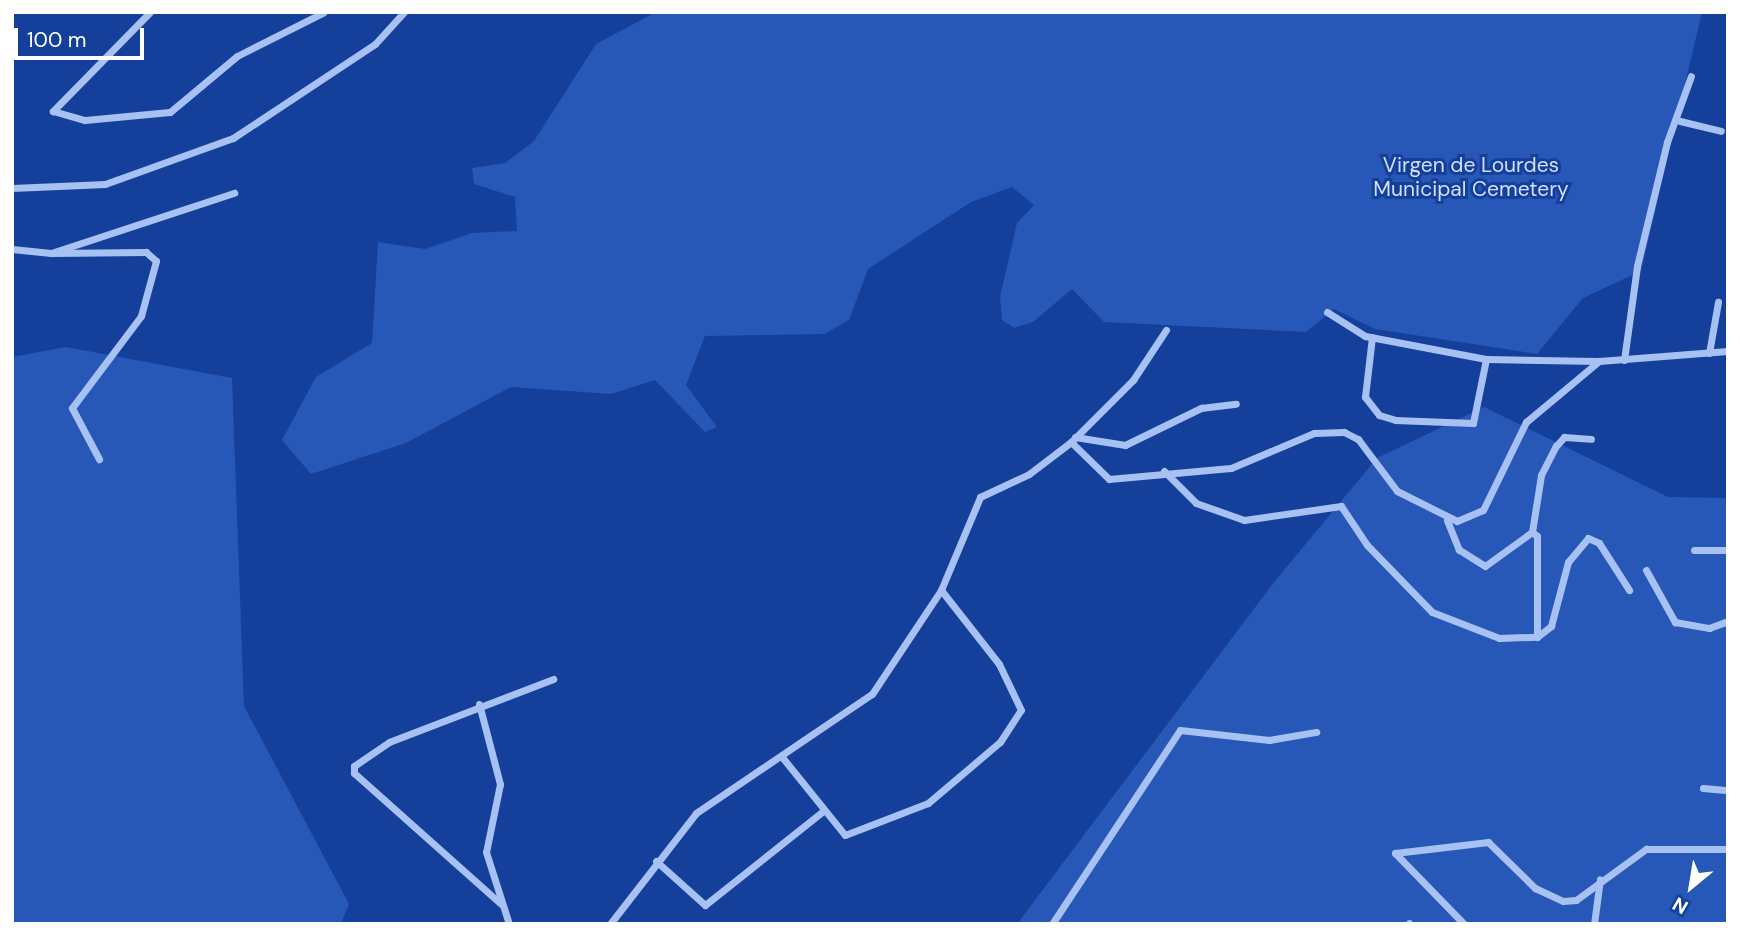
<!DOCTYPE html>
<html>
<head>
<meta charset="utf-8">
<style>
  body { margin:0 }
  #map { position:relative; width:1740px; height:936px; overflow:hidden; background:#143f9a; font-family:"DM Sans",sans-serif }
  div>[style] { position:absolute }
  .green>* { inset:0; background:#2758b8 }
  .street>* { height:7px; margin:-3.5px; padding:0 3.5px; transform-origin:3.5px; border-radius:3.5px; background:#a8c1f3 }
  span { translate:-50% -50%; white-space:nowrap; text-align:center; line-height:1.15; -webkit-text-stroke:6px #143f9a; paint-order:stroke }
  .park-label { font-size:21px; color:#d0dffd }
  .frame { position:absolute; inset:0; border:14px solid #fff; pointer-events:none }
  .north { position:absolute; left:1656px; top:852px; width:70px; height:70px; -webkit-text-stroke:5px #143f9a; paint-order:stroke; rotate:210deg; font-size:19px; font-weight:700; line-height:28px; text-align:center; color:#fff }
  .north::after { content:''; display:block; margin:auto; width:24px; height:32px; background:#fff; clip-path:polygon(50% 0,100% 100%,50% 72%,0 100%) }
  .scale { position:absolute; left:14px; top:28px; width:130px; height:32px; box-sizing:border-box; border:4px solid #fff; border-top:0; padding-left:9px; font-size:21px; line-height:24px; white-space:nowrap; color:#fff; -webkit-text-stroke:5px #143f9a; paint-order:stroke }
</style>
</head>
<body>
<div id="map">
  <div class="green">
    <i style="clip-path:polygon(656px 12px,1702px 12px,1641px 271px,1583px 298px,1537px 354px,1375px 329px,1334px 309px,1306px 332px,1104px 322px,1072px 289px,1033px 322px,1014px 328px,1002px 320px,1000px 297px,1017px 223px,1034px 205px,1012px 187px,971px 202px,868px 269px,849px 320px,824px 334px,705px 336px,686px 385px,717px 427px,705px 432px,655px 380px,611px 394px,511px 387px,406px 443px,311px 474px,282px 440px,316px 377px,372px 343px,378px 242px,425px 249px,472px 233px,517px 231px,515px 197px,474px 184px,472px 168px,505px 163px,534px 141px,596px 44px)"></i>
    <i style="clip-path:polygon(66px 347px,232px 378px,244px 706px,349px 904px,341px 924px,12px 924px,12px 357px)"></i>
    <i style="clip-path:polygon(1484px 407px,1668px 497px,1728px 498px,1728px 924px,1017px 924px,1274px 582px,1377px 458px)"></i>
  </div>
  <div class="street">
    <i style="left:150px;top:12px;width:139px;rotate:134.4deg"></i>
    <i style="left:53px;top:111px;width:33px;rotate:16deg"></i>
    <i style="left:85px;top:120px;width:85px;rotate:-5.4deg"></i>
    <i style="left:170px;top:112px;width:87px;rotate:-39.9deg"></i>
    <i style="left:237px;top:56px;width:97px;rotate:-26.8deg"></i>
    <i style="left:1680px;top:121px;width:42px;rotate:13.7deg"></i>
    <i style="left:12px;top:188px;width:93px;rotate:-2.5deg"></i>
    <i style="left:105px;top:184px;width:136px;rotate:-19.8deg"></i>
    <i style="left:233px;top:138px;width:170px;rotate:-33.5deg"></i>
    <i style="left:375px;top:44px;width:43px;rotate:-47.8deg"></i>
    <i style="left:12px;top:249px;width:39px;rotate:6deg"></i>
    <i style="left:51px;top:253px;width:193px;rotate:-18.2deg"></i>
    <i style="left:51px;top:253px;width:95px;rotate:-0.6deg"></i>
    <i style="left:146px;top:252px;width:13px;rotate:42deg"></i>
    <i style="left:156px;top:261px;width:57px;rotate:105.3deg"></i>
    <i style="left:141px;top:316px;width:115px;rotate:126.9deg"></i>
    <i style="left:72px;top:408px;width:58px;rotate:62.1deg"></i>
    <i style="left:1327px;top:312px;width:45px;rotate:32.3deg"></i>
    <i style="left:1365px;top:336px;width:123px;rotate:10.8deg"></i>
    <i style="left:1486px;top:359px;width:112px;rotate:1deg"></i>
    <i style="left:1372px;top:337px;width:60px;rotate:96.7deg"></i>
    <i style="left:1365px;top:397px;width:23px;rotate:52deg"></i>
    <i style="left:1379px;top:415px;width:17px;rotate:17deg"></i>
    <i style="left:1395px;top:420px;width:78px;rotate:2.2deg"></i>
    <i style="left:1473px;top:423px;width:65px;rotate:-78.5deg"></i>
    <i style="left:1709px;top:353px;width:52px;rotate:-80deg"></i>
    <i style="left:1624px;top:360px;width:95px;rotate:-82.1deg"></i>
    <i style="left:1637px;top:266px;width:128px;rotate:-76.4deg"></i>
    <i style="left:1667px;top:142px;width:70px;rotate:-70deg"></i>
    <i style="left:1075px;top:437px;width:51px;rotate:9.1deg"></i>
    <i style="left:1125px;top:445px;width:85px;rotate:-26deg"></i>
    <i style="left:1201px;top:408px;width:35px;rotate:-7deg"></i>
    <i style="left:1071px;top:442px;width:53px;rotate:44.2deg"></i>
    <i style="left:1109px;top:479px;width:122px;rotate:-5.2deg"></i>
    <i style="left:1231px;top:468px;width:90px;rotate:-22.9deg"></i>
    <i style="left:1314px;top:433px;width:30px;rotate:-2deg"></i>
    <i style="left:1344px;top:432px;width:16px;rotate:27deg"></i>
    <i style="left:1358px;top:439px;width:65px;rotate:53.1deg"></i>
    <i style="left:1397px;top:491px;width:67px;rotate:26.6deg"></i>
    <i style="left:1457px;top:521px;width:28px;rotate:-23deg"></i>
    <i style="left:1483px;top:510px;width:98px;rotate:-64deg"></i>
    <i style="left:1526px;top:422px;width:95px;rotate:-39.9deg"></i>
    <i style="left:1599px;top:361px;width:129px;rotate:-4.4deg"></i>
    <i style="left:1164px;top:471px;width:45px;rotate:45deg"></i>
    <i style="left:1196px;top:503px;width:51px;rotate:19.5deg"></i>
    <i style="left:1244px;top:520px;width:98px;rotate:-8.2deg"></i>
    <i style="left:1341px;top:506px;width:47px;rotate:56.3deg"></i>
    <i style="left:1367px;top:545px;width:93px;rotate:45.9deg"></i>
    <i style="left:1432px;top:612px;width:72px;rotate:21.2deg"></i>
    <i style="left:1499px;top:638px;width:38px;rotate:-2deg"></i>
    <i style="left:1537px;top:637px;width:101px;rotate:-90deg"></i>
    <i style="left:1537px;top:536px;width:6px;rotate:-141deg"></i>
    <i style="left:1532px;top:532px;width:58px;rotate:144.1deg"></i>
    <i style="left:1485px;top:566px;width:31px;rotate:-148deg"></i>
    <i style="left:1459px;top:550px;width:32px;rotate:-112deg"></i>
    <i style="left:1532px;top:532px;width:58px;rotate:-81deg"></i>
    <i style="left:1541px;top:475px;width:33px;rotate:-63deg"></i>
    <i style="left:1556px;top:446px;width:12px;rotate:-48deg"></i>
    <i style="left:1564px;top:437px;width:27px;rotate:4deg"></i>
    <i style="left:1694px;top:550px;width:34px"></i>
    <i style="left:1646px;top:570px;width:60px;rotate:60.9deg"></i>
    <i style="left:1675px;top:622px;width:35px;rotate:10deg"></i>
    <i style="left:1709px;top:628px;width:20px;rotate:-20deg"></i>
    <i style="left:1537px;top:637px;width:18px;rotate:-38deg"></i>
    <i style="left:1551px;top:626px;width:66px;rotate:-75.1deg"></i>
    <i style="left:1568px;top:562px;width:31px;rotate:-50deg"></i>
    <i style="left:1588px;top:538px;width:12px;rotate:24deg"></i>
    <i style="left:1599px;top:543px;width:56px;rotate:57.4deg"></i>
    <i style="left:479px;top:704px;width:83px;rotate:75.3deg"></i>
    <i style="left:500px;top:784px;width:69px;rotate:101.6deg"></i>
    <i style="left:486px;top:852px;width:76px;rotate:72.3deg"></i>
    <i style="left:782px;top:757px;width:100px;rotate:51.1deg"></i>
    <i style="left:845px;top:835px;width:89px;rotate:-21.1deg"></i>
    <i style="left:928px;top:803px;width:94px;rotate:-40.3deg"></i>
    <i style="left:1000px;top:742px;width:38px;rotate:-57deg"></i>
    <i style="left:1021px;top:710px;width:51px;rotate:-115.6deg"></i>
    <i style="left:999px;top:664px;width:94px;rotate:-128.1deg"></i>
    <i style="left:1703px;top:788px;width:25px;rotate:5deg"></i>
    <i style="left:656px;top:861px;width:66px;rotate:41.9deg"></i>
    <i style="left:705px;top:905px;width:149px;rotate:-38.5deg"></i>
    <i style="left:501px;top:904px;width:197px;rotate:-138.3deg"></i>
    <i style="left:354px;top:773px;width:7px;rotate:-90deg"></i>
    <i style="left:354px;top:766px;width:42px;rotate:-34.4deg"></i>
    <i style="left:389px;top:742px;width:176px;rotate:-21deg"></i>
    <i style="left:1409px;top:923px;width:1px;rotate:90deg"></i>
    <i style="left:610px;top:924px;width:140px;rotate:-52.2deg"></i>
    <i style="left:696px;top:813px;width:212px;rotate:-34.1deg"></i>
    <i style="left:872px;top:694px;width:125px;rotate:-56.4deg"></i>
    <i style="left:941px;top:590px;width:101px;rotate:-67.2deg"></i>
    <i style="left:980px;top:497px;width:54px;rotate:-25.1deg"></i>
    <i style="left:1029px;top:474px;width:53px;rotate:-37.3deg"></i>
    <i style="left:1071px;top:442px;width:88px;rotate:-45deg"></i>
    <i style="left:1133px;top:380px;width:60px;rotate:-56.6deg"></i>
    <i style="left:1052px;top:924px;width:232px;rotate:-56.6deg"></i>
    <i style="left:1180px;top:730px;width:90px;rotate:6.4deg"></i>
    <i style="left:1269px;top:740px;width:48px;rotate:-9.7deg"></i>
    <i style="left:1464px;top:924px;width:99px;rotate:-134.2deg"></i>
    <i style="left:1395px;top:853px;width:94px;rotate:-6.7deg"></i>
    <i style="left:1488px;top:842px;width:66px;rotate:44.4deg"></i>
    <i style="left:1535px;top:888px;width:31px;rotate:25deg"></i>
    <i style="left:1563px;top:901px;width:13px;rotate:-4deg"></i>
    <i style="left:1576px;top:900px;width:87px;rotate:-36.1deg"></i>
    <i style="left:1646px;top:849px;width:82px"></i>
    <i style="left:1594px;top:924px;width:45px;rotate:-82.4deg"></i>
  </div>
  <div class="park-label">
    <span style="left:1471px;top:177px">Virgen de Lourdes<br>Municipal Cemetery</span>
  </div>
  <div class="frame"></div>
  <div class="north">N</div>
  <div class="scale">100 m</div>
</div>
</body>
</html>
